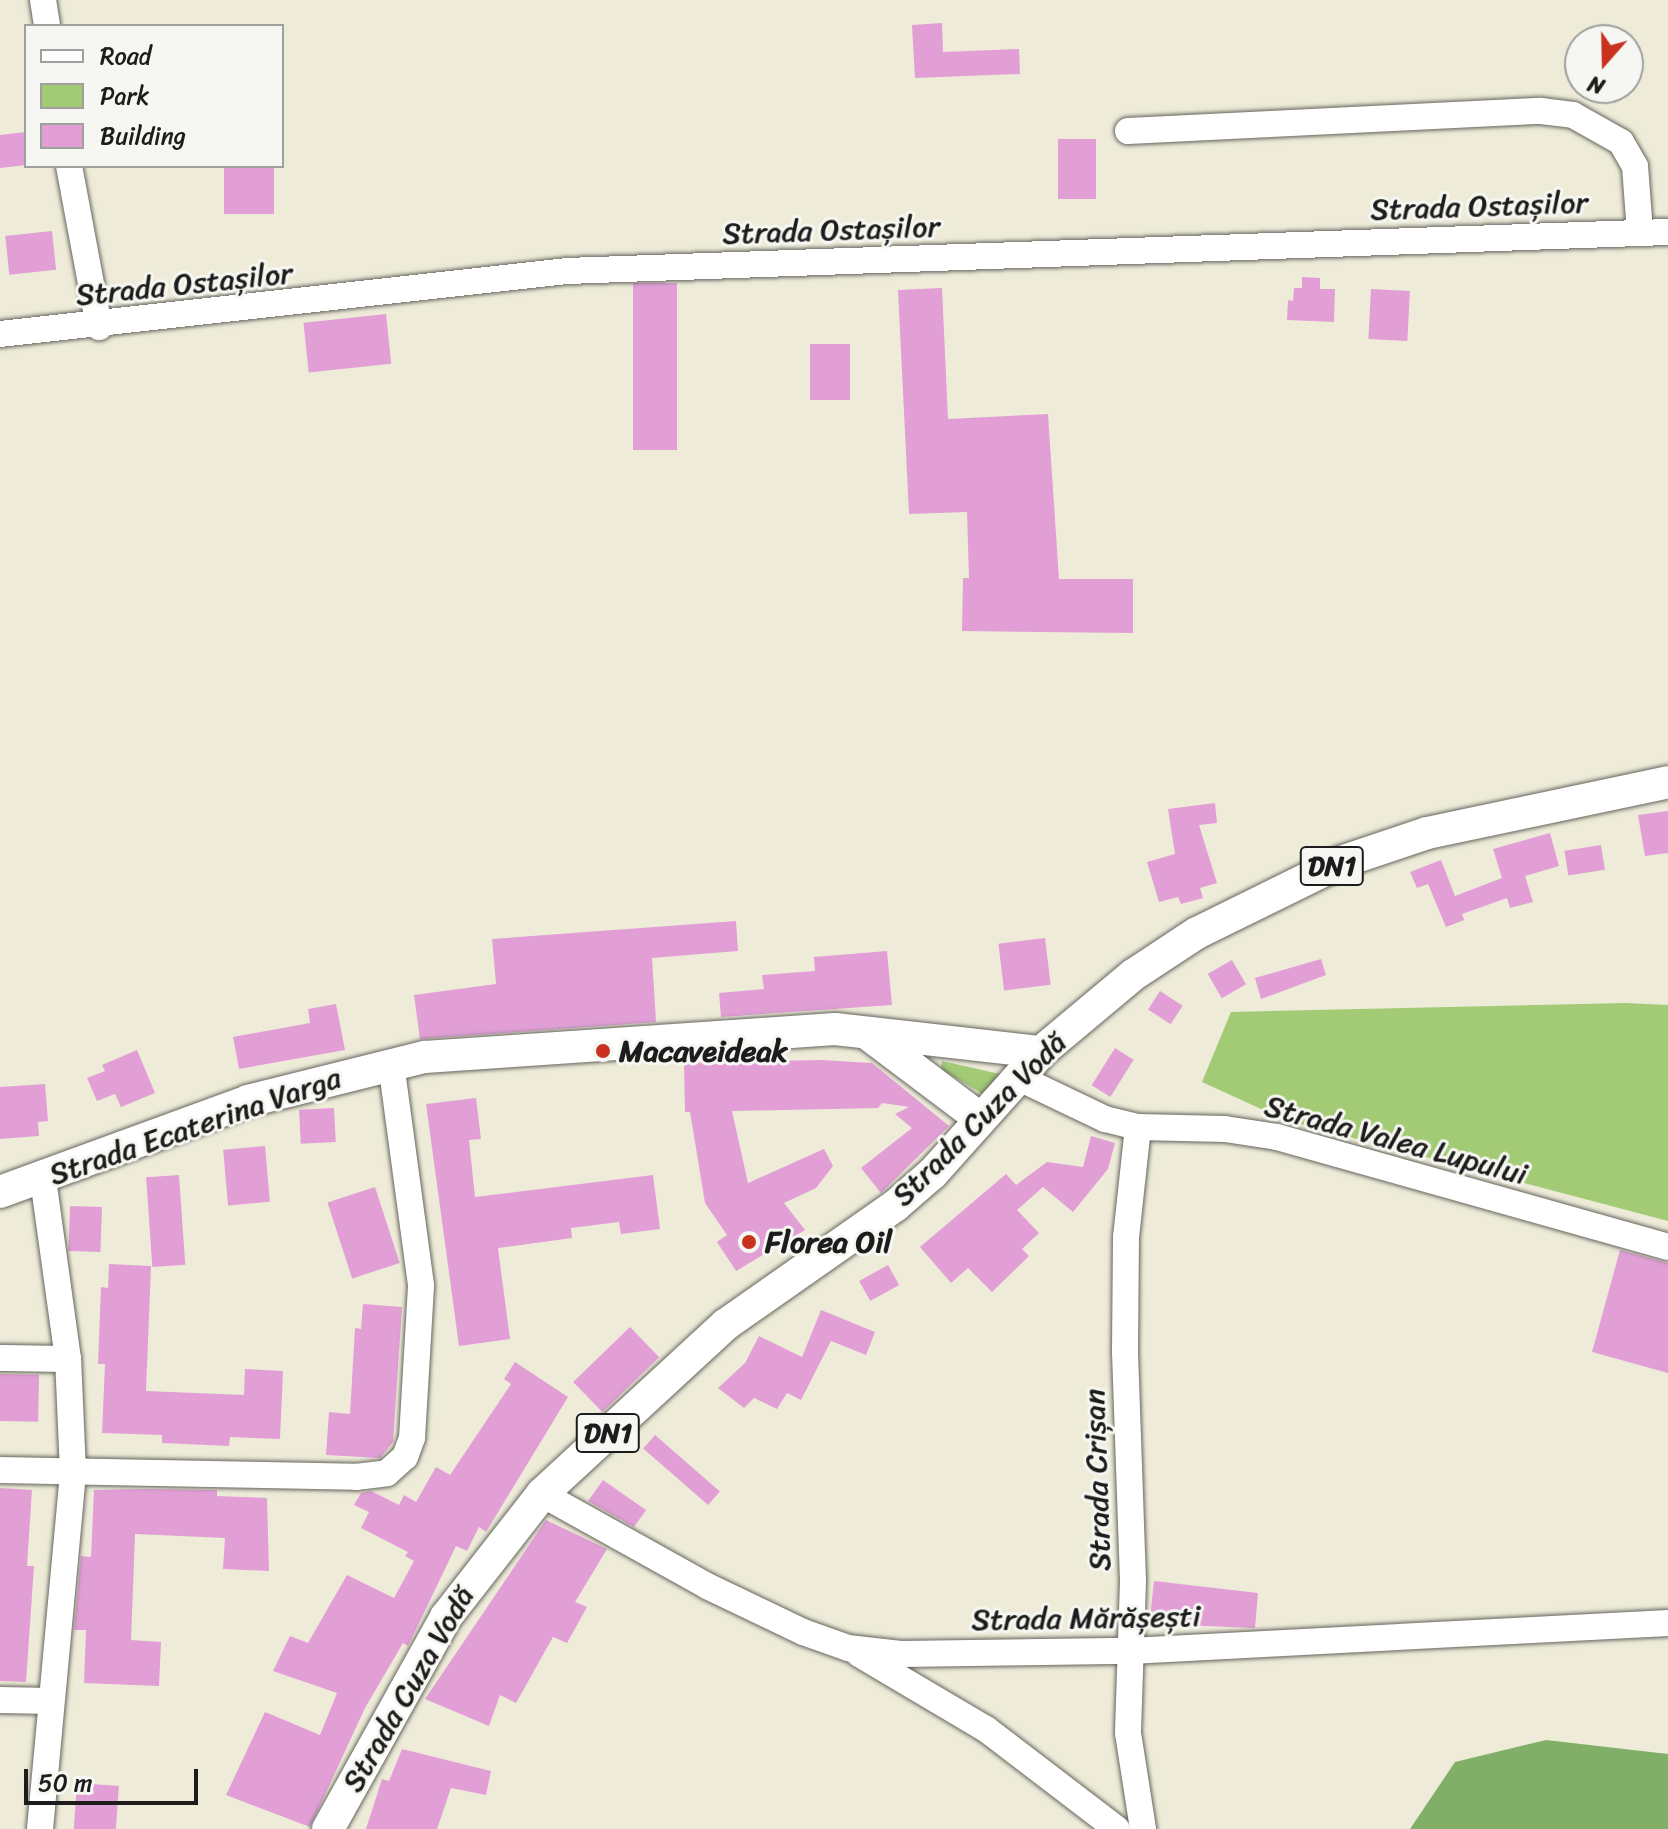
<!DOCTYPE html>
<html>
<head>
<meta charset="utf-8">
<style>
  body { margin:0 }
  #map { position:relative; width:1668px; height:1829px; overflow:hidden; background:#eeecd9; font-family:Sriracha,sans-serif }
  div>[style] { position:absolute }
  .green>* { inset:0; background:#a3cb76 }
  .forest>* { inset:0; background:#82af67 }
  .building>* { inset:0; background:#e19fd6; transform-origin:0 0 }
  .roads { filter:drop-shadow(0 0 2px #66655e) drop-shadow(0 0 2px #66655e) }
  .minor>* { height:26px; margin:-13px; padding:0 13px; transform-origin:13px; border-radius:13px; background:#fff }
  .major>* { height:32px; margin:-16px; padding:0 16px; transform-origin:16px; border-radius:16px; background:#fff }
  .dots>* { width:22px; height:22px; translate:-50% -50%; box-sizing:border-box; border:4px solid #f6f6f2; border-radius:50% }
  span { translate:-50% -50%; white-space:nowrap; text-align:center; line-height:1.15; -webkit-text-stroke:6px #f6f6f2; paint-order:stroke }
  .shield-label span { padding:2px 6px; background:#f6f6f2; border:2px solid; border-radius:6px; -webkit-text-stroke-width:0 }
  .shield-label { font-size:28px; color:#1c1c1c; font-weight:700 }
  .street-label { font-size:30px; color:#1c1c1c }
  .poi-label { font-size:30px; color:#1c1c1c; font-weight:700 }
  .left { translate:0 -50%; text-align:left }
  .legend { position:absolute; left:24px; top:24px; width:260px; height:144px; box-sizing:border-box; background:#f6f6f2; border:2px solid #9f9f9c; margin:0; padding:10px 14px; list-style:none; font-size:24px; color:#1c1c1c }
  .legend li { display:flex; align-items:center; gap:16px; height:40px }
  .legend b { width:40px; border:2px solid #9f9f9c }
  .north { position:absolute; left:1564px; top:24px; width:80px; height:80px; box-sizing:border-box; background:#f6f6f2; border:2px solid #9f9f9c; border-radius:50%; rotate:200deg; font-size:22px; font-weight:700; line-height:32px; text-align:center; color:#1c1c1c }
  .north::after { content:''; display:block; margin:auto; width:28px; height:36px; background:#c8321e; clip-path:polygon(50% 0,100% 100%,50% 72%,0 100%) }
  .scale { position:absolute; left:24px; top:1769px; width:174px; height:36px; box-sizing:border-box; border:4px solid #1c1c1c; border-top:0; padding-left:10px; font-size:24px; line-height:28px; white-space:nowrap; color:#1c1c1c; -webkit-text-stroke:6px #f6f6f2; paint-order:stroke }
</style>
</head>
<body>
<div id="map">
  <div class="green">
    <i style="clip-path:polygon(1626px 1003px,1668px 1005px,1668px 1221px,1285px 1120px,1202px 1082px,1231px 1012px)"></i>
    <i style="clip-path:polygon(942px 1061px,1000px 1074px,986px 1096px,941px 1069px)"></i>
  </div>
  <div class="forest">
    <i style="clip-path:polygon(1546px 1740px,1668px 1754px,1668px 1829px,1410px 1829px,1455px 1762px)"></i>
  </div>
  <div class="building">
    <i style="clip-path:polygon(942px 23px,943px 52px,1019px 49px,1020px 74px,915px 78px,912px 25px)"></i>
    <i style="clip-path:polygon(26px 132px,26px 165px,0 168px,0 135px)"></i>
    <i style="left:1058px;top:139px;width:38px;height:60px"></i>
    <i style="left:224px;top:166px;width:50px;height:48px"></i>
    <i style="left:52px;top:231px;width:39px;height:47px;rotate:84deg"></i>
    <i style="clip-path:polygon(1302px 277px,1320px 278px,1320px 289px,1335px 289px,1334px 322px,1287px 320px,1288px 300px,1293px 301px,1294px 288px,1302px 288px)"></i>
    <i style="left:677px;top:283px;width:167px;height:44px;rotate:90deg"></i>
    <i style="clip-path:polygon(942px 288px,948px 419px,1048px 414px,1059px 579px,1133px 579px,1133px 633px,962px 631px,963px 578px,969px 578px,967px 512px,909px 514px,898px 290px)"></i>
    <i style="left:1371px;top:289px;width:39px;height:50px;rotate:3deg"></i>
    <i style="left:386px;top:314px;width:50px;height:83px;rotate:84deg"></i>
    <i style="left:810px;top:344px;width:40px;height:56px"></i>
    <i style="clip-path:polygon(1215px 803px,1217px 823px,1199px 825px,1217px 883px,1200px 888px,1203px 898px,1181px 904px,1178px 897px,1159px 902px,1147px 862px,1175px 854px,1168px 809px)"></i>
    <i style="clip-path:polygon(1668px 811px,1668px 853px,1645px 856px,1638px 815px)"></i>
    <i style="clip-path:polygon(1550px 833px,1559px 866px,1525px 876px,1533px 902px,1510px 908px,1507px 898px,1462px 914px,1464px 920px,1446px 927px,1428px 884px,1417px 888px,1410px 872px,1441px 860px,1455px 896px,1502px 878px,1493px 849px)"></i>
    <i style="left:1601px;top:845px;width:25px;height:37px;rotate:81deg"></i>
    <i style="clip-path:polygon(736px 921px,738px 951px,652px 958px,656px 1022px,420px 1039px,414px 995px,496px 984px,492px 939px)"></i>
    <i style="left:1045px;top:938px;width:47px;height:47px;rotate:83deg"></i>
    <i style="clip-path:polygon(887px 951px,892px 1005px,721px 1017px,719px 993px,764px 989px,762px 975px,815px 971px,814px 957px)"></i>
    <i style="clip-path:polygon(1321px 959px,1326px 975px,1261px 999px,1255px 978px)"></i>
    <i style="left:1232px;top:960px;width:28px;height:28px;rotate:60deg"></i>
    <i style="left:1160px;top:991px;width:27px;height:22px;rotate:33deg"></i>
    <i style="clip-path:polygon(336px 1004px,345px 1050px,239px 1069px,233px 1037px,310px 1023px,308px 1009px)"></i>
    <i style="left:1115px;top:1048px;width:22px;height:44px;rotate:32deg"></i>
    <i style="clip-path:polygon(137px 1050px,155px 1093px,121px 1107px,115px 1094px,97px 1101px,87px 1078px,105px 1071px,102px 1065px)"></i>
    <i style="clip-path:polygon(820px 1060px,872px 1063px,949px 1126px,881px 1193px,861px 1168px,912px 1128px,895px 1114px,909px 1107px,882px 1103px,878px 1108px,732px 1111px,748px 1183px,824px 1149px,833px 1166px,816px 1188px,784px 1203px,805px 1230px,736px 1271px,717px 1242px,727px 1235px,705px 1203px,690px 1112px,685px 1112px,684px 1063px)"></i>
    <i style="clip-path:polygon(45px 1084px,48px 1121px,38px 1122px,39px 1136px,0 1139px,0 1087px)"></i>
    <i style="clip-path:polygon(476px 1098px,481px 1139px,469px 1140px,475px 1197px,653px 1175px,660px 1229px,621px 1234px,619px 1222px,571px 1228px,572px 1238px,498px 1248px,510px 1339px,459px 1346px,426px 1104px)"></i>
    <i style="left:334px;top:1108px;width:34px;height:35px;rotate:87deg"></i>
    <i style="clip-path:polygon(1091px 1136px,1115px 1143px,1108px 1169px,1073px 1212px,1043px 1187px,1017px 1210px,1039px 1233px,1022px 1249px,1029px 1256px,992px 1292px,968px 1268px,951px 1283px,920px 1247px,1006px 1174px,1016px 1185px,1047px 1162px,1083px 1167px)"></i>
    <i style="left:265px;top:1146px;width:56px;height:42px;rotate:85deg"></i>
    <i style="left:179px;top:1175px;width:90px;height:33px;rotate:86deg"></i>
    <i style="left:375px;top:1187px;width:80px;height:50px;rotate:72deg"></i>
    <i style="left:70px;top:1206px;width:32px;height:45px;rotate:2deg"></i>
    <i style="clip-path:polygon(1620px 1250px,1668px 1263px,1668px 1373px,1592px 1352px)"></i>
    <i style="clip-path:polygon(109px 1264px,151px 1266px,146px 1391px,244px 1395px,245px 1369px,283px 1371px,280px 1439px,230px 1437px,229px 1446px,162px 1443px,162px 1435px,102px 1433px,105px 1364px,98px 1364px,101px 1287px,108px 1288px)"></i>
    <i style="left:888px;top:1265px;width:23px;height:33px;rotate:61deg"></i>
    <i style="clip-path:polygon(363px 1304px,402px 1307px,393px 1442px,380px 1458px,326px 1455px,329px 1412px,350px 1414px,355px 1328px,361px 1329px)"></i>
    <i style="clip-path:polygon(821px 1310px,875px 1332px,866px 1355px,831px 1341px,801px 1400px,787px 1393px,777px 1409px,754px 1398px,744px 1408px,718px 1388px,745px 1363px,759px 1336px,802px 1357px)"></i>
    <i style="left:630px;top:1327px;width:42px;height:79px;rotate:46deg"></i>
    <i style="clip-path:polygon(515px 1362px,568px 1397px,486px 1532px,479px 1527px,467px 1551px,456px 1546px,408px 1646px,403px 1643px,365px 1708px,310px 1827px,226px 1795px,265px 1712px,320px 1735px,337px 1693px,273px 1671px,290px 1636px,308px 1643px,347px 1575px,394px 1598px,414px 1561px,405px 1556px,408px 1552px,361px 1528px,369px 1512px,354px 1505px,361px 1493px,371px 1491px,399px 1505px,404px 1495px,416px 1502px,436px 1467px,450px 1475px,511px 1384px,504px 1379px)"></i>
    <i style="left:0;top:1374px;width:39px;height:47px;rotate:1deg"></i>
    <i style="left:655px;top:1435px;width:86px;height:18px;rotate:41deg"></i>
    <i style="clip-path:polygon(603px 1480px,646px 1510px,634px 1527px,588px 1501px)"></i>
    <i style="clip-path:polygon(0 1488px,32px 1490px,27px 1566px,34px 1566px,26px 1682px,0 1681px)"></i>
    <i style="clip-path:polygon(146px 1489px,217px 1490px,217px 1496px,267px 1498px,269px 1571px,223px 1569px,225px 1538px,135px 1534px,131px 1640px,161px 1642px,159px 1686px,84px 1683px,86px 1630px,74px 1630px,81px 1556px,91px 1557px,94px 1490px)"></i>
    <i style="clip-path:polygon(546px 1520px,607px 1549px,575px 1602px,587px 1607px,567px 1643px,553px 1637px,516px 1703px,500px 1695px,489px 1726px,425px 1699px)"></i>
    <i style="clip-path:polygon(1154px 1581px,1258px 1593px,1255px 1628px,1157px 1624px,1150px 1618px)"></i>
    <i style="clip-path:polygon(402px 1749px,491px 1771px,486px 1795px,451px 1788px,437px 1829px,366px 1829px,382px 1779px,389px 1781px)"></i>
    <i style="left:77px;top:1783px;width:42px;height:46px;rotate:4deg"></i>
  </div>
  <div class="roads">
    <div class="minor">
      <i style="left:43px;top:0;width:26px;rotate:81deg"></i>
      <i style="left:1128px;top:131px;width:413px;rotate:-2.8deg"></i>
      <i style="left:1541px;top:111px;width:32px;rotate:7deg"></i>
      <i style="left:1573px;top:115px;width:55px;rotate:29.4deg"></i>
      <i style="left:1621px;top:142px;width:28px;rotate:60deg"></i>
      <i style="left:1635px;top:166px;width:67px;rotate:85.7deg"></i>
      <i style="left:69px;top:166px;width:164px;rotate:79.4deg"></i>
      <i style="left:0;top:334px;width:570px;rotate:-6.34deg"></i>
      <i style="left:567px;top:271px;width:1102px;rotate:-2.03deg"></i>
      <i style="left:1017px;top:1077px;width:98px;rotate:25.5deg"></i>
      <i style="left:1105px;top:1119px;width:34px;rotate:14deg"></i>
      <i style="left:1138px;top:1127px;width:87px;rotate:1.3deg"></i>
      <i style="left:1225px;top:1129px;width:53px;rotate:8.7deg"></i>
      <i style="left:1277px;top:1137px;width:406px;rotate:15.7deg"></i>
      <i style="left:1138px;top:1127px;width:111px;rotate:96.2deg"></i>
      <i style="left:1126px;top:1237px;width:115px;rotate:90.5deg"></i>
      <i style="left:1125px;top:1352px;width:229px;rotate:88deg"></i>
      <i style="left:1133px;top:1581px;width:152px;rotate:91.9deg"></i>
      <i style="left:1128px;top:1733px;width:97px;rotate:81.1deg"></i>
      <i style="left:0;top:1358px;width:68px;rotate:0.8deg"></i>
      <i style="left:0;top:1470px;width:356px;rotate:1.1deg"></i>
      <i style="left:356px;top:1477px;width:31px;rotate:-7deg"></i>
      <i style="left:387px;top:1473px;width:24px;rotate:-42deg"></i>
      <i style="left:405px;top:1457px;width:20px;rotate:-70deg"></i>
      <i style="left:412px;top:1438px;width:153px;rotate:-86.6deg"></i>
      <i style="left:421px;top:1285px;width:224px;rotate:-97.7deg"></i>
      <i style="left:542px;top:1494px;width:189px;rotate:29.1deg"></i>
      <i style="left:707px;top:1586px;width:106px;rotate:25.6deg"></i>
      <i style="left:803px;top:1632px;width:48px;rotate:19.6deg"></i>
      <i style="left:848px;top:1648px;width:53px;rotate:6.5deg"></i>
      <i style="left:901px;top:1654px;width:229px;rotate:-0.8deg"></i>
      <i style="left:1130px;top:1651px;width:539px;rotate:-2.98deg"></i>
      <i style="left:859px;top:1654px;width:147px;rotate:30.6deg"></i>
      <i style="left:986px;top:1729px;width:165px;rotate:37.4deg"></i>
      <i style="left:0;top:1700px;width:51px;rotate:1.1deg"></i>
      <i style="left:40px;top:1829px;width:359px;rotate:-84.7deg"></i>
      <i style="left:73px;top:1472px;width:113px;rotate:-92.5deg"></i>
      <i style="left:68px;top:1359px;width:183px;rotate:-97.9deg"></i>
    </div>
    <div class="major">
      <i style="left:868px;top:1034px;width:141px;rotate:37deg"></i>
      <i style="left:0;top:1192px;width:264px;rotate:-20.1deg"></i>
      <i style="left:248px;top:1101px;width:182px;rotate:-14deg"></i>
      <i style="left:425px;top:1057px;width:411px;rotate:-3.9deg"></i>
      <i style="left:835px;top:1029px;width:207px;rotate:6.4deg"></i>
      <i style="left:328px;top:1829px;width:243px;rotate:-60.9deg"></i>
      <i style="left:446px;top:1617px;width:156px;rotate:-52deg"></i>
      <i style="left:542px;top:1494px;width:249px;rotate:-42.7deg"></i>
      <i style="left:725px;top:1325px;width:208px;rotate:-35deg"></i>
      <i style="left:895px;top:1206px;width:50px;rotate:-41deg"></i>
      <i style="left:933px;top:1173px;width:162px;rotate:-48.2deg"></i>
      <i style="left:1041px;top:1052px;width:120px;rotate:-39.9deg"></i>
      <i style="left:1133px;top:975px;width:77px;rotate:-33.3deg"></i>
      <i style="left:1197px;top:933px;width:161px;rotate:-26.2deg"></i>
      <i style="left:1341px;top:862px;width:91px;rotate:-18.6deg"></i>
      <i style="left:1427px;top:833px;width:246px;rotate:-11.9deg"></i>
    </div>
  </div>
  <div class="dots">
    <i style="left:603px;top:1051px;background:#c8321e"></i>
    <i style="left:749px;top:1242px;background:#c8321e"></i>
  </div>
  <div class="shield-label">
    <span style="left:1332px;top:866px">DN1</span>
    <span style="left:608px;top:1433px">DN1</span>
  </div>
  <div class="street-label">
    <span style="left:1479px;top:206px;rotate:-2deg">Strada Ostașilor</span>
    <span style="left:831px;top:230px;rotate:-2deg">Strada Ostașilor</span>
    <span style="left:184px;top:284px;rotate:-6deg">Strada Ostașilor</span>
    <span style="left:979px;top:1119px;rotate:-45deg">Strada Cuza Vodă</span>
    <span style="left:195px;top:1126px;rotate:-19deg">Strada Ecaterina Varga</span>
    <span style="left:1396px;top:1140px;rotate:15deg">Strada Valea Lupului</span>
    <span style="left:1097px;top:1480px;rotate:-92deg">Strada Crișan</span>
    <span style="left:1086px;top:1618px;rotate:-1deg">Strada Mărășești</span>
    <span style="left:408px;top:1689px;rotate:-60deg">Strada Cuza Vodă</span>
  </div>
  <div class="poi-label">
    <span class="left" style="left:619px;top:1051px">Macaveideak</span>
    <span class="left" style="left:765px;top:1242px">Florea Oil</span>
  </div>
  <ul class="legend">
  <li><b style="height:10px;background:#fff"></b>Road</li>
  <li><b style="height:22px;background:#a3cb76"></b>Park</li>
  <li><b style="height:22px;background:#e19fd6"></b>Building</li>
  </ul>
  <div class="north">N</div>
  <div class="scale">50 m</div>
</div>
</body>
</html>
